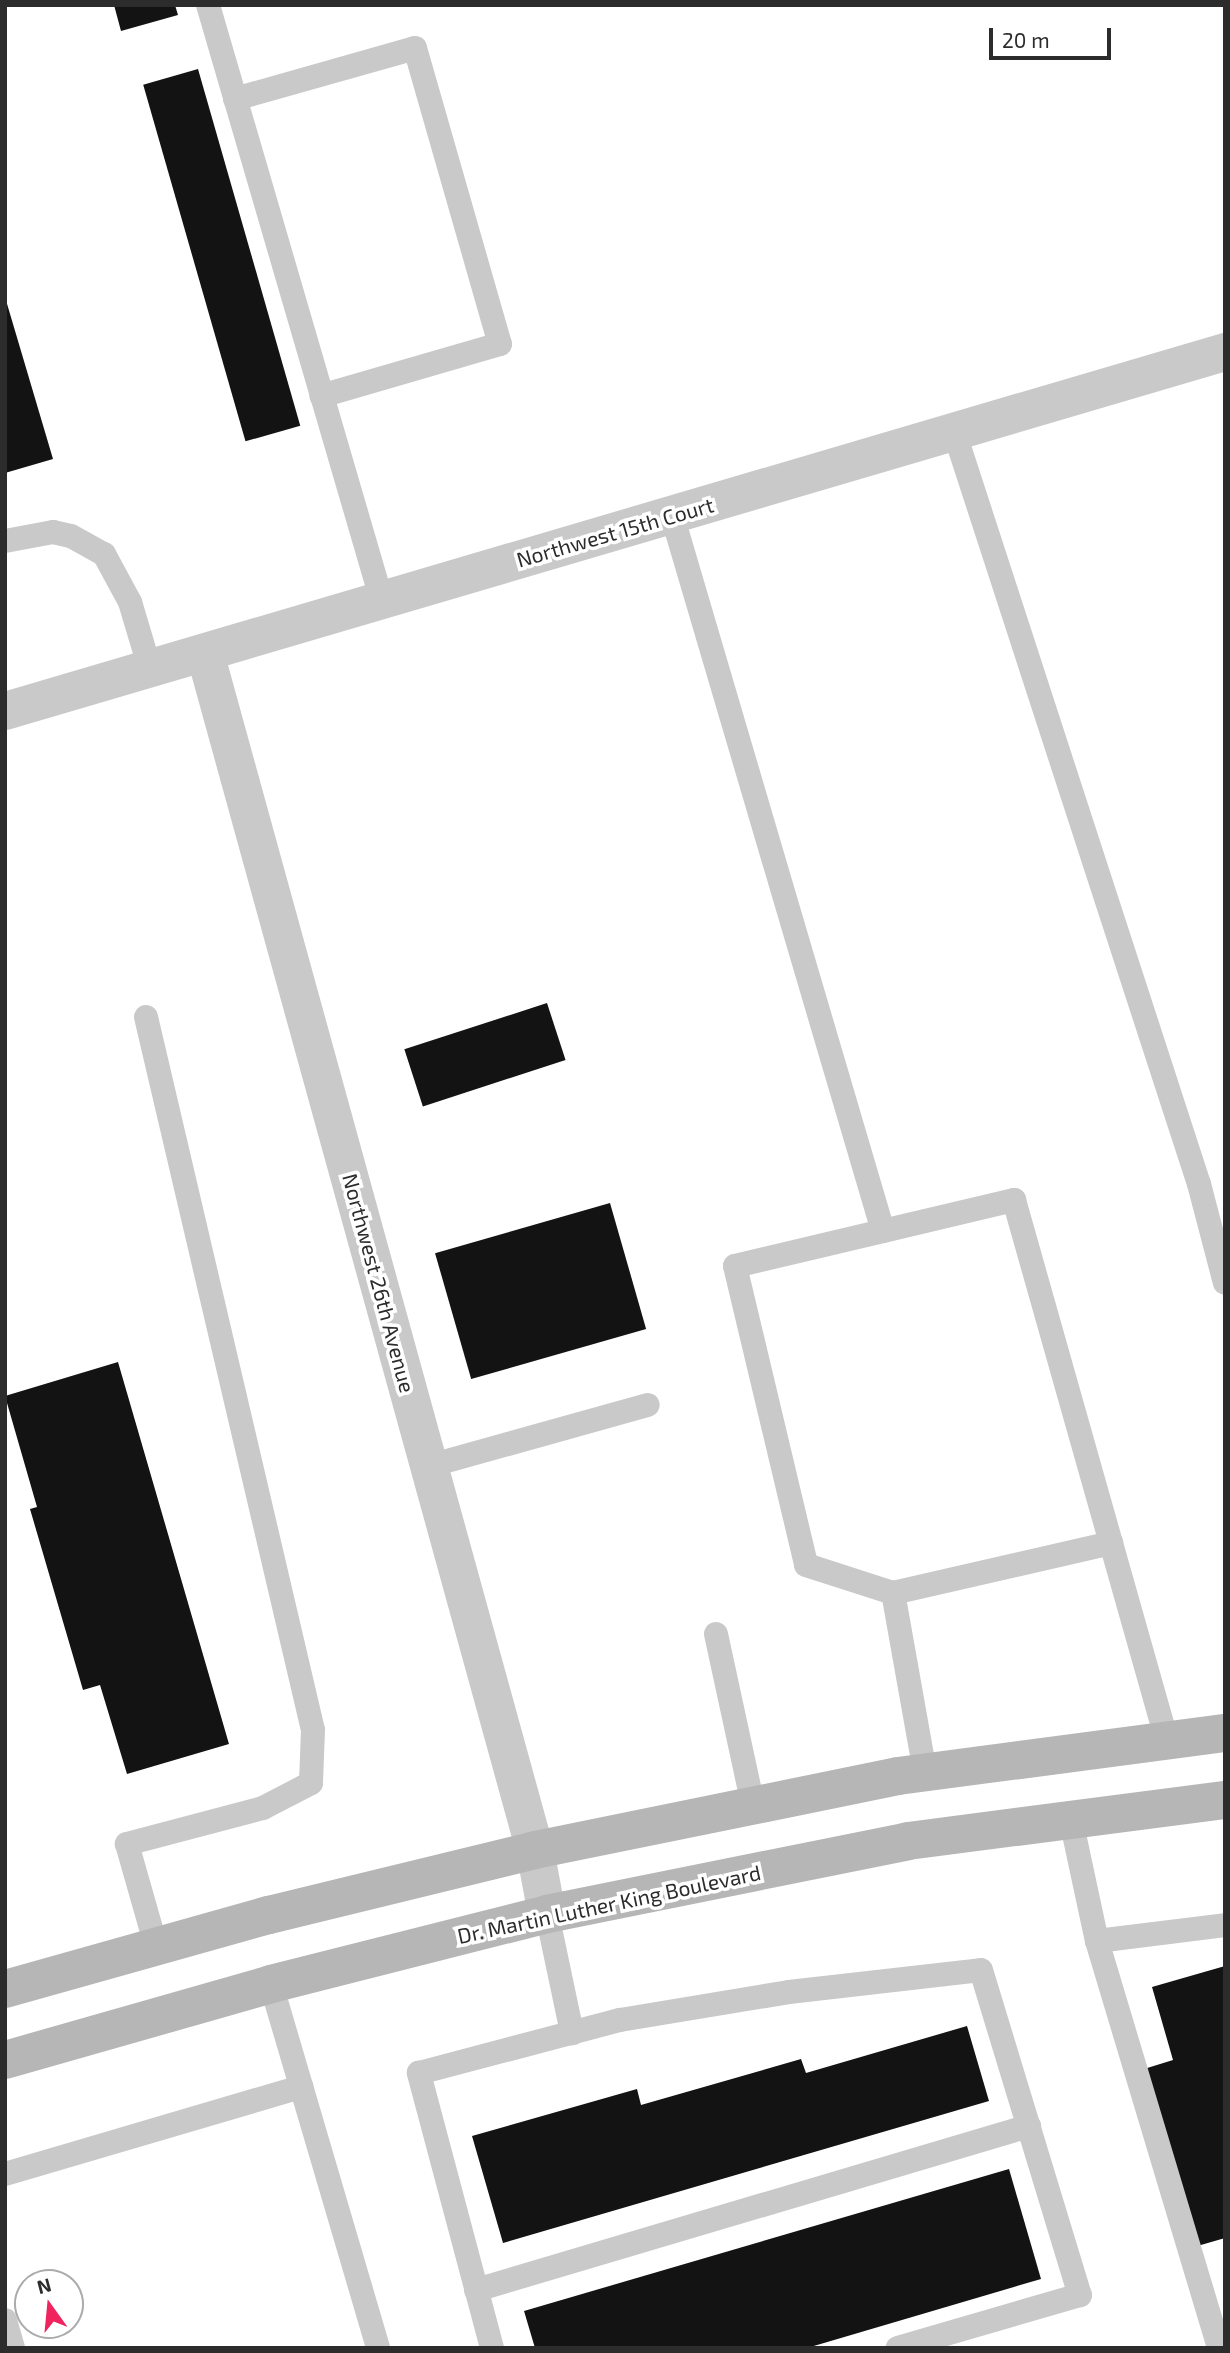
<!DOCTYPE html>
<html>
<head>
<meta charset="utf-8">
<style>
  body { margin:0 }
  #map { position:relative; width:1230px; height:2353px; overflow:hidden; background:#fff; font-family:"Exo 2",sans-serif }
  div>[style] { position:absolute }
  .building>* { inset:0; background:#131313; transform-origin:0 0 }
  .service>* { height:24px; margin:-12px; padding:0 12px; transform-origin:12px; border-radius:12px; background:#c9c9c9 }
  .minor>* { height:38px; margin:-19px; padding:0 19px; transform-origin:19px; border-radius:19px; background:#c9c9c9 }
  .secondary>* { height:38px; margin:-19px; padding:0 19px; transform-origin:19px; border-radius:19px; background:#b6b6b6 }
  span { translate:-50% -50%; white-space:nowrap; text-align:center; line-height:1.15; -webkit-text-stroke:7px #fff; paint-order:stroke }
  .street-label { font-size:21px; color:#2c2c2c }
  .frame { position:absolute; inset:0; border:7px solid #2c2c2c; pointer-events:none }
  .north { position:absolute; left:14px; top:2269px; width:70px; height:70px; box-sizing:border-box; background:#fff; border:2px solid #ababab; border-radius:50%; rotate:345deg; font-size:19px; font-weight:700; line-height:28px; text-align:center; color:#2c2c2c }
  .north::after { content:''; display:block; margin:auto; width:24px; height:32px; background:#ef235d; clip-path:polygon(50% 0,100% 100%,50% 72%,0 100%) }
  .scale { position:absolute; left:989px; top:28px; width:122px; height:32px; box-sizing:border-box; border:4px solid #2c2c2c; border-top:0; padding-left:9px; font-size:21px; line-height:24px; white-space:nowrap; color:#2c2c2c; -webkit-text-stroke:5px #fff; paint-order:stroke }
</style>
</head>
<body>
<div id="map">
  <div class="building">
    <i style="clip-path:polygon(114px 5px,175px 5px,178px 15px,121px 31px)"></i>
    <i style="left:198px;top:69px;width:371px;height:57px;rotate:74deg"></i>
    <i style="clip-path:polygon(5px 297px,53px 459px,5px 473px)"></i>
    <i style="left:547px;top:1003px;width:60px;height:150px;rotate:72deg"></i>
    <i style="left:610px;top:1203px;width:131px;height:182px;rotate:74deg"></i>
    <i style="clip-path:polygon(118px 1362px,229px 1744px,127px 1774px,100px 1685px,83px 1690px,30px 1509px,37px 1507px,5px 1396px)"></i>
    <i style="clip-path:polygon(1225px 1966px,1225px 2238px,1194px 2247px,1144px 2069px,1173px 2060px,1152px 1987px)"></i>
    <i style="clip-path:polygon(967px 2026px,989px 2101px,503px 2243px,472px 2136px,637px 2089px,641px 2105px,801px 2059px,806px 2073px)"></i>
    <i style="clip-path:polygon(1009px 2169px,1041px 2279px,807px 2348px,535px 2348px,524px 2311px)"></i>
  </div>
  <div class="service">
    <i style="left:208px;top:5px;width:621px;rotate:73.73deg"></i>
    <i style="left:235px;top:99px;width:187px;rotate:-15.8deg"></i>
    <i style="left:415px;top:48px;width:308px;rotate:74deg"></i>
    <i style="left:500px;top:344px;width:186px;rotate:163.8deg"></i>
    <i style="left:954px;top:431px;width:792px;rotate:71.98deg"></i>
    <i style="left:1199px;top:1184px;width:102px;rotate:75.3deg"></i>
    <i style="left:672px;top:515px;width:746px;rotate:73.58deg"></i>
    <i style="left:883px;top:1231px;width:135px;rotate:-13.3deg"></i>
    <i style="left:1014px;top:1200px;width:562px;rotate:74.21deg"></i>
    <i style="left:5px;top:541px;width:49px;rotate:-10.6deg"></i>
    <i style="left:53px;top:532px;width:18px;rotate:13deg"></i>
    <i style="left:71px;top:536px;width:38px;rotate:29deg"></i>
    <i style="left:104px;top:554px;width:55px;rotate:61.6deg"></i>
    <i style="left:130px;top:602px;width:70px;rotate:73.4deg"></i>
    <i style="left:146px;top:1017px;width:732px;rotate:76.82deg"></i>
    <i style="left:313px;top:1730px;width:53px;rotate:92.2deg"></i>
    <i style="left:311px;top:1783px;width:54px;rotate:152.5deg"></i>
    <i style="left:263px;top:1808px;width:141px;rotate:165.2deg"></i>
    <i style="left:127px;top:1844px;width:106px;rotate:74.1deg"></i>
    <i style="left:883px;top:1231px;width:152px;rotate:166.7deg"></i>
    <i style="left:735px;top:1266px;width:307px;rotate:76.6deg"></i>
    <i style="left:806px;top:1565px;width:91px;rotate:17.8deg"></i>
    <i style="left:429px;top:1466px;width:227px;rotate:-15.6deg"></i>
    <i style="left:716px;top:1634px;width:175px;rotate:77.8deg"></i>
    <i style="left:925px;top:1772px;width:182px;rotate:-100.1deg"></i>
    <i style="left:893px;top:1593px;width:224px;rotate:-12.9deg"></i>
    <i style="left:1071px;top:1820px;width:124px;rotate:77.9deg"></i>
    <i style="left:1097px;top:1941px;width:129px;rotate:-7.1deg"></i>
    <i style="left:547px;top:1914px;width:122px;rotate:78.1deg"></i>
    <i style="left:1097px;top:1941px;width:425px;rotate:73.3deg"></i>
    <i style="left:271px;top:1984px;width:379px;rotate:73.6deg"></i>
    <i style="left:5px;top:2174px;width:309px;rotate:-16.4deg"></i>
    <i style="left:476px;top:2290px;width:577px;rotate:-16.52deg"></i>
    <i style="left:5px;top:2320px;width:29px;rotate:74deg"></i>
    <i style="left:492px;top:2348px;width:285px;rotate:-104.9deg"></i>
    <i style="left:419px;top:2073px;width:208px;rotate:-14.8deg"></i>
    <i style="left:620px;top:2020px;width:171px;rotate:-9.4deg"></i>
    <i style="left:789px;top:1992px;width:193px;rotate:-6.5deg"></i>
    <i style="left:981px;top:1970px;width:340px;rotate:73.1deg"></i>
    <i style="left:1080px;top:2295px;width:190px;rotate:163.8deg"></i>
  </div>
  <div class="minor">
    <i style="left:205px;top:653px;width:1242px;rotate:74.59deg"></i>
    <i style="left:535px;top:1850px;width:65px;rotate:79.4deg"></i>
    <i style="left:5px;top:711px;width:1272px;rotate:-16.4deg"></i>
  </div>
  <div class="secondary">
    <i style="left:5px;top:1989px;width:274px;rotate:-15.7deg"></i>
    <i style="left:269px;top:1915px;width:274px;rotate:-13.7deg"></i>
    <i style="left:535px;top:1850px;width:370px;rotate:-11.5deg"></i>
    <i style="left:898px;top:1776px;width:330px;rotate:-7.5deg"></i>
    <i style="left:5px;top:2060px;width:277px;rotate:-15.9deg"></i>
    <i style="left:271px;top:1984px;width:285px;rotate:-14.2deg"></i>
    <i style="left:547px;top:1914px;width:368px;rotate:-11.4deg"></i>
    <i style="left:908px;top:1841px;width:320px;rotate:-7.4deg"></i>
  </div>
  <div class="street-label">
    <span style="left:615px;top:532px;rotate:-16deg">Northwest 15th Court</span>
    <span style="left:379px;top:1283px;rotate:75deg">Northwest 26th Avenue</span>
    <span style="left:609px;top:1904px;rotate:-12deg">Dr. Martin Luther King Boulevard</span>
  </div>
  <div class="frame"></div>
  <div class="north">N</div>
  <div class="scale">20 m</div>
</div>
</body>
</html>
